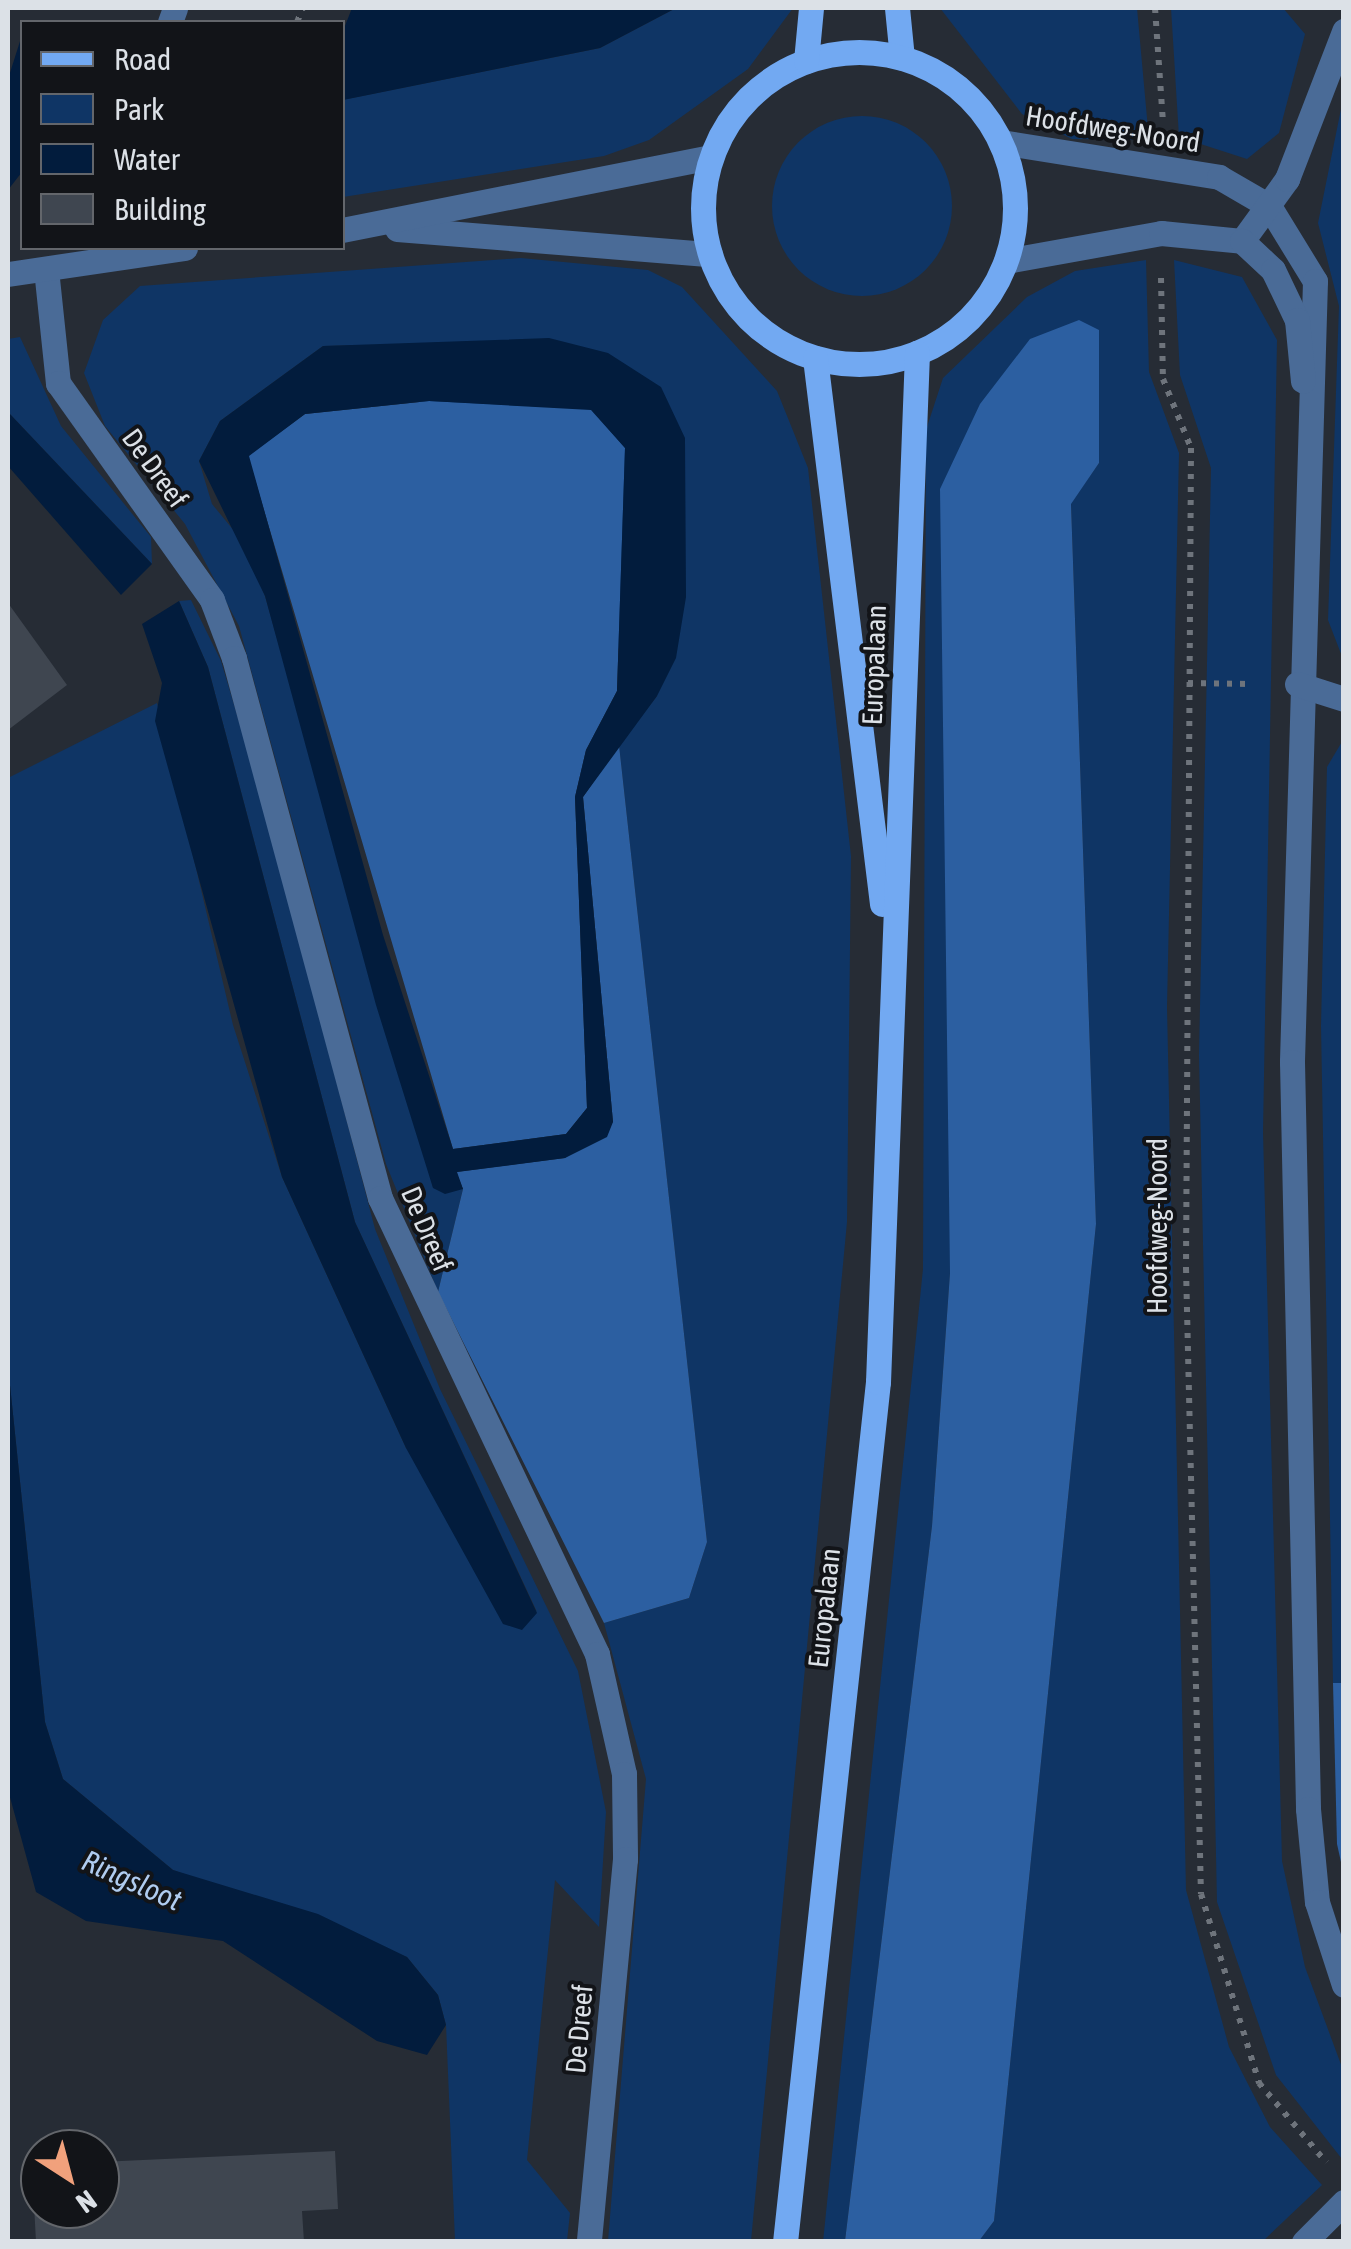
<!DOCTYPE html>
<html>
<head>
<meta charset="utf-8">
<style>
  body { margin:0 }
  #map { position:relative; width:1351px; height:2249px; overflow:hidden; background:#262c35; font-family:"Asap Condensed",sans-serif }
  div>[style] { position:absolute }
  .green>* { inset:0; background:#0f3565 }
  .round { border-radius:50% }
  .forest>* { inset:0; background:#2c5fa1 }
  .water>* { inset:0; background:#021c3d }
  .building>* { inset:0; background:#3f4650 }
  .path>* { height:6px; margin-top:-3px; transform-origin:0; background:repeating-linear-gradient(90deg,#6e747c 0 5px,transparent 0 13px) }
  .minor>* { height:25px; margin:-12.5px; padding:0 12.5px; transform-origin:12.5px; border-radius:12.5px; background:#4a6b97 }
  .major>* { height:25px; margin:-12.5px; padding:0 12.5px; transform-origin:12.5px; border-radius:12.5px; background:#72a9f2 }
  .major>.ring { margin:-12.5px; padding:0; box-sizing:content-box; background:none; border:25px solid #72a9f2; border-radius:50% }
  span { translate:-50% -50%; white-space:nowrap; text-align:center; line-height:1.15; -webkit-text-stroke:8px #121418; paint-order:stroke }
  .street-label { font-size:28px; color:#dce1e7 }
  .water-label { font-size:30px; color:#b0ccf0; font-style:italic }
  .frame { position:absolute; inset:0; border:10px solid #dce1e7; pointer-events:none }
  .legend { position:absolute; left:20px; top:20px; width:325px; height:230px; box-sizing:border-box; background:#121418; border:2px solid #63666b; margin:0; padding:12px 18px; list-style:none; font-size:30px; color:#dce1e7 }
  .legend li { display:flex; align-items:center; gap:20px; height:50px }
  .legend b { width:50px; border:2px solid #63666b }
  .north { position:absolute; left:20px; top:2129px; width:100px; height:100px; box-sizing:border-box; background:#121418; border:2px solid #63666b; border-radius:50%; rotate:144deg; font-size:28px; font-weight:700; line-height:40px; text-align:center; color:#dce1e7 }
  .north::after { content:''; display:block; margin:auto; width:35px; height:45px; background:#f1a17c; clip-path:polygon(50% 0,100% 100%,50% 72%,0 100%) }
</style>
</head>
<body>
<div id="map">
  <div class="green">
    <i style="clip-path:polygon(676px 8px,793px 8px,748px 69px,649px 140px,604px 156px,343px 197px,342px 100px,600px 48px)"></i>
    <i style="clip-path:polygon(940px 8px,1137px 8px,1149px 140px,1072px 139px,1022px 114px)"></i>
    <i style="clip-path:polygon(1171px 8px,1283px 8px,1305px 34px,1279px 133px,1247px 159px,1179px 137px)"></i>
    <i style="clip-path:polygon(1343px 99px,1344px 99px,1343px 659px,1328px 620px,1339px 306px,1318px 223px)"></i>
    <i class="round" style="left:772px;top:116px;width:180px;height:180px"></i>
    <i style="clip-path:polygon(521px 258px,648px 270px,682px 287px,777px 391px,808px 468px,851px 856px,847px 1222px,751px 2241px,608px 2241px,646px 1779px,604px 1623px,689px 1598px,707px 1542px,619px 745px,657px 696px,372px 345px,323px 346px,220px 421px,199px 461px,212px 504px,244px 543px,265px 596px,433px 1187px,463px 1189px,438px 1292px,386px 1164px,239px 626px,185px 524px,105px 426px,84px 373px,103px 320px,140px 286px)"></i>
    <i style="clip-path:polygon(1146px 260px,1149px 372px,1179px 453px,1167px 1007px,1186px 1890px,1229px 2047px,1270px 2127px,1322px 2185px,1263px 2241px,979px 2241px,994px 2221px,1096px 1224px,1071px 503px,1099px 463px,1099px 331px,951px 1039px,950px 1273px,932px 1526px,845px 2241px,823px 2242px,923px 1269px,926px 430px,943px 378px,1027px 297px,1075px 271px)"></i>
    <i style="clip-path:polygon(1174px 260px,1242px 277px,1277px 340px,1263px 1132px,1282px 1861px,1305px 1967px,1343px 2070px,1342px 2159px,1276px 2075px,1217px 1902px,1199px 1055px,1211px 468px,1180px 375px)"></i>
    <i style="clip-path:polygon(20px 337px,61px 426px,151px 537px,152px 564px,8px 412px,8px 339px)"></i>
    <i style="clip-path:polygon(191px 600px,221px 661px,264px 805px,375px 1229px,440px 1389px,578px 1671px,606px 1812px,599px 1927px,555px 1880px,527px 2160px,570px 2213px,567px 2241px,455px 2241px,446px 2025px,438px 1995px,407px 1957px,173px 1870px,63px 1779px,45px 1722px,8px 1366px,8px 778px,157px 703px,233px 1025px,282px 1177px,406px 1448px,537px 1612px,355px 1222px,208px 667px,179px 601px)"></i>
    <i style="clip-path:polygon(1343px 740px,1343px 1683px,1333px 1683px,1321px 1026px,1327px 767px)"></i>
  </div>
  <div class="forest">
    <i style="clip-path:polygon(1079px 320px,1099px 330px,1099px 463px,1071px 504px,1096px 1224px,994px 2221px,979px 2241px,845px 2241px,932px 1526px,950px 1273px,940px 489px,980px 404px,1030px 339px)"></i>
    <i style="clip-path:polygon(429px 401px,591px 409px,625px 448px,617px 691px,586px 750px,575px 797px,587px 1108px,566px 1134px,453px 1149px,248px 456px,305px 414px)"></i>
    <i style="clip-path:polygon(619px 745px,707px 1542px,689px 1598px,604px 1623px,438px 1292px,463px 1189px,456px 1172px,565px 1158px,613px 1122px,583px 797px)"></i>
    <i style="clip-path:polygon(1333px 1683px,1343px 1683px,1343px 1871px,1337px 1844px)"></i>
  </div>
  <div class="water">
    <i style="clip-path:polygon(352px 8px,676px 8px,600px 48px,343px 100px,343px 31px)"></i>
    <i style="clip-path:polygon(22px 35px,22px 172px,8px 190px,8px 79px)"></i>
    <i style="clip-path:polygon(evenodd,549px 338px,608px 353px,661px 387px,685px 438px,686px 597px,676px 658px,657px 696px,583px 797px,613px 1122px,607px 1137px,565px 1158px,457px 1172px,463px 1189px,445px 1194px,433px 1188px,376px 1005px,265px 596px,199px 461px,220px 421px,323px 346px,549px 338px,429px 401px,591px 410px,625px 448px,617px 691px,586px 750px,575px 797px,587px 1108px,566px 1134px,453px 1149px,383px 935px,249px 456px,305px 414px,429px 401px)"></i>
    <i style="clip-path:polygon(8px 412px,152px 564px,121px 595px,8px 466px)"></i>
    <i style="clip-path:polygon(179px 601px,208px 667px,355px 1222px,537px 1613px,522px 1630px,503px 1624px,406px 1448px,282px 1177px,155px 721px,162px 683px,142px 624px)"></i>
    <i style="clip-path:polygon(8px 1366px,45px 1722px,63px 1779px,173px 1870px,318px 1914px,407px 1957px,438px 1995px,446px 2025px,427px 2055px,377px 2041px,223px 1941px,86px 1921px,36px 1892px,8px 1790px)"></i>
  </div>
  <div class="building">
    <i style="clip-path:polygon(8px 603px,67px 685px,8px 730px)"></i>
    <i style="clip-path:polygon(335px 2151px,338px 2209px,302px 2211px,304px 2242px,36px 2242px,32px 2166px,40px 2165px,40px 2209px,100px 2209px,100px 2162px)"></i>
  </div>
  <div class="path">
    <i style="left:1155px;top:8px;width:113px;rotate:86deg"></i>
    <i style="left:297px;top:22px;width:15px;rotate:-67deg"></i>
    <i style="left:1161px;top:278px;width:101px;rotate:88.9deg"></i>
    <i style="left:1163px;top:379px;width:74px;rotate:67.9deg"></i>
    <i style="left:1191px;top:448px;width:820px;rotate:90.35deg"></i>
    <i style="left:1186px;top:1268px;width:626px;rotate:88.63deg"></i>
    <i style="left:1201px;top:1894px;width:198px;rotate:72.9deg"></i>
    <i style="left:1259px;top:2083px;width:104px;rotate:49.7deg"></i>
    <i style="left:1188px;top:683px;width:63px;rotate:0.9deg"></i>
  </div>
  <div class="minor">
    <i style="left:170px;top:22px;width:15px;rotate:-70deg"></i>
    <i style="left:1001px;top:142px;width:221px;rotate:9.1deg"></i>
    <i style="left:1219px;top:177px;width:58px;rotate:30.1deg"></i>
    <i style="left:1269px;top:206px;width:88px;rotate:58.5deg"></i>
    <i style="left:1315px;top:281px;width:781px;rotate:91.69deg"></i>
    <i style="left:1292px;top:1062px;width:747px;rotate:88.77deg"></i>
    <i style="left:1308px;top:1809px;width:93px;rotate:84.5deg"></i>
    <i style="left:1317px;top:1902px;width:87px;rotate:72deg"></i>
    <i style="left:397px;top:229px;width:314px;rotate:4.6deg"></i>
    <i style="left:342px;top:230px;width:376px;rotate:-11.2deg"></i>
    <i style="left:1242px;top:241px;width:77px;rotate:-54deg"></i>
    <i style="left:1287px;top:179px;width:159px;rotate:-68.9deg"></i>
    <i style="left:1006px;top:261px;width:158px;rotate:-10.2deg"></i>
    <i style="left:1161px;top:233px;width:81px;rotate:5.6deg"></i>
    <i style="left:1242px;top:241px;width:42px;rotate:43.1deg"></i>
    <i style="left:1273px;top:270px;width:55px;rotate:64.4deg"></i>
    <i style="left:1297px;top:320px;width:61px;rotate:84.4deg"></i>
    <i style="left:46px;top:269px;width:115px;rotate:84deg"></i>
    <i style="left:58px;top:383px;width:266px;rotate:54.6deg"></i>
    <i style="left:212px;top:600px;width:62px;rotate:69.2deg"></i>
    <i style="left:234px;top:658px;width:559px;rotate:74.87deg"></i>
    <i style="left:380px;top:1198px;width:505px;rotate:64.55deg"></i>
    <i style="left:597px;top:1654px;width:123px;rotate:77.3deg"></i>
    <i style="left:624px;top:1774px;width:85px;rotate:89.3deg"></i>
    <i style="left:625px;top:1859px;width:385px;rotate:95.4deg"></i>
    <i style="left:8px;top:274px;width:179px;rotate:-8.4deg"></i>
    <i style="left:1297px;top:684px;width:49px;rotate:17.7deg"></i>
    <i style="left:1304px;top:2242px;width:57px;rotate:-45deg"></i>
  </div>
  <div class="major">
    <i style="left:897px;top:8px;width:50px;rotate:84.3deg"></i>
    <i class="ring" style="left:703px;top:52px;width:287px;height:287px"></i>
    <i style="left:806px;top:61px;width:53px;rotate:-84.6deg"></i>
    <i style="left:815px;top:358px;width:550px;rotate:83deg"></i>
    <i style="left:785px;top:2242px;width:865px;rotate:-83.83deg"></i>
    <i style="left:878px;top:1382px;width:1030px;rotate:-87.83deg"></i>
  </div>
  <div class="street-label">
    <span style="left:1113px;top:129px;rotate:9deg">Hoofdweg-Noord</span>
    <span style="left:155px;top:468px;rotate:54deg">De Dreef</span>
    <span style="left:874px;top:665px;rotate:-88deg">Europalaan</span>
    <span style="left:1157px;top:1226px;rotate:-90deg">Hoofdweg-Noord</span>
    <span style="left:427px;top:1229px;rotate:67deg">De Dreef</span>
    <span style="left:824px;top:1608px;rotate:-84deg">Europalaan</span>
    <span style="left:579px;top:2029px;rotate:-85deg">De Dreef</span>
  </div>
  <div class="water-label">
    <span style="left:132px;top:1880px;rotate:24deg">Ringsloot</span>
  </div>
  <div class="frame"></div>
  <ul class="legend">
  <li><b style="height:12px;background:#72a9f2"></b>Road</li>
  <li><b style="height:28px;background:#0f3565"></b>Park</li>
  <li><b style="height:28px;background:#021c3d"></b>Water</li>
  <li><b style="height:28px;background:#3f4650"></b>Building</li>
  </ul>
  <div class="north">N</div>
</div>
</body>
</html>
